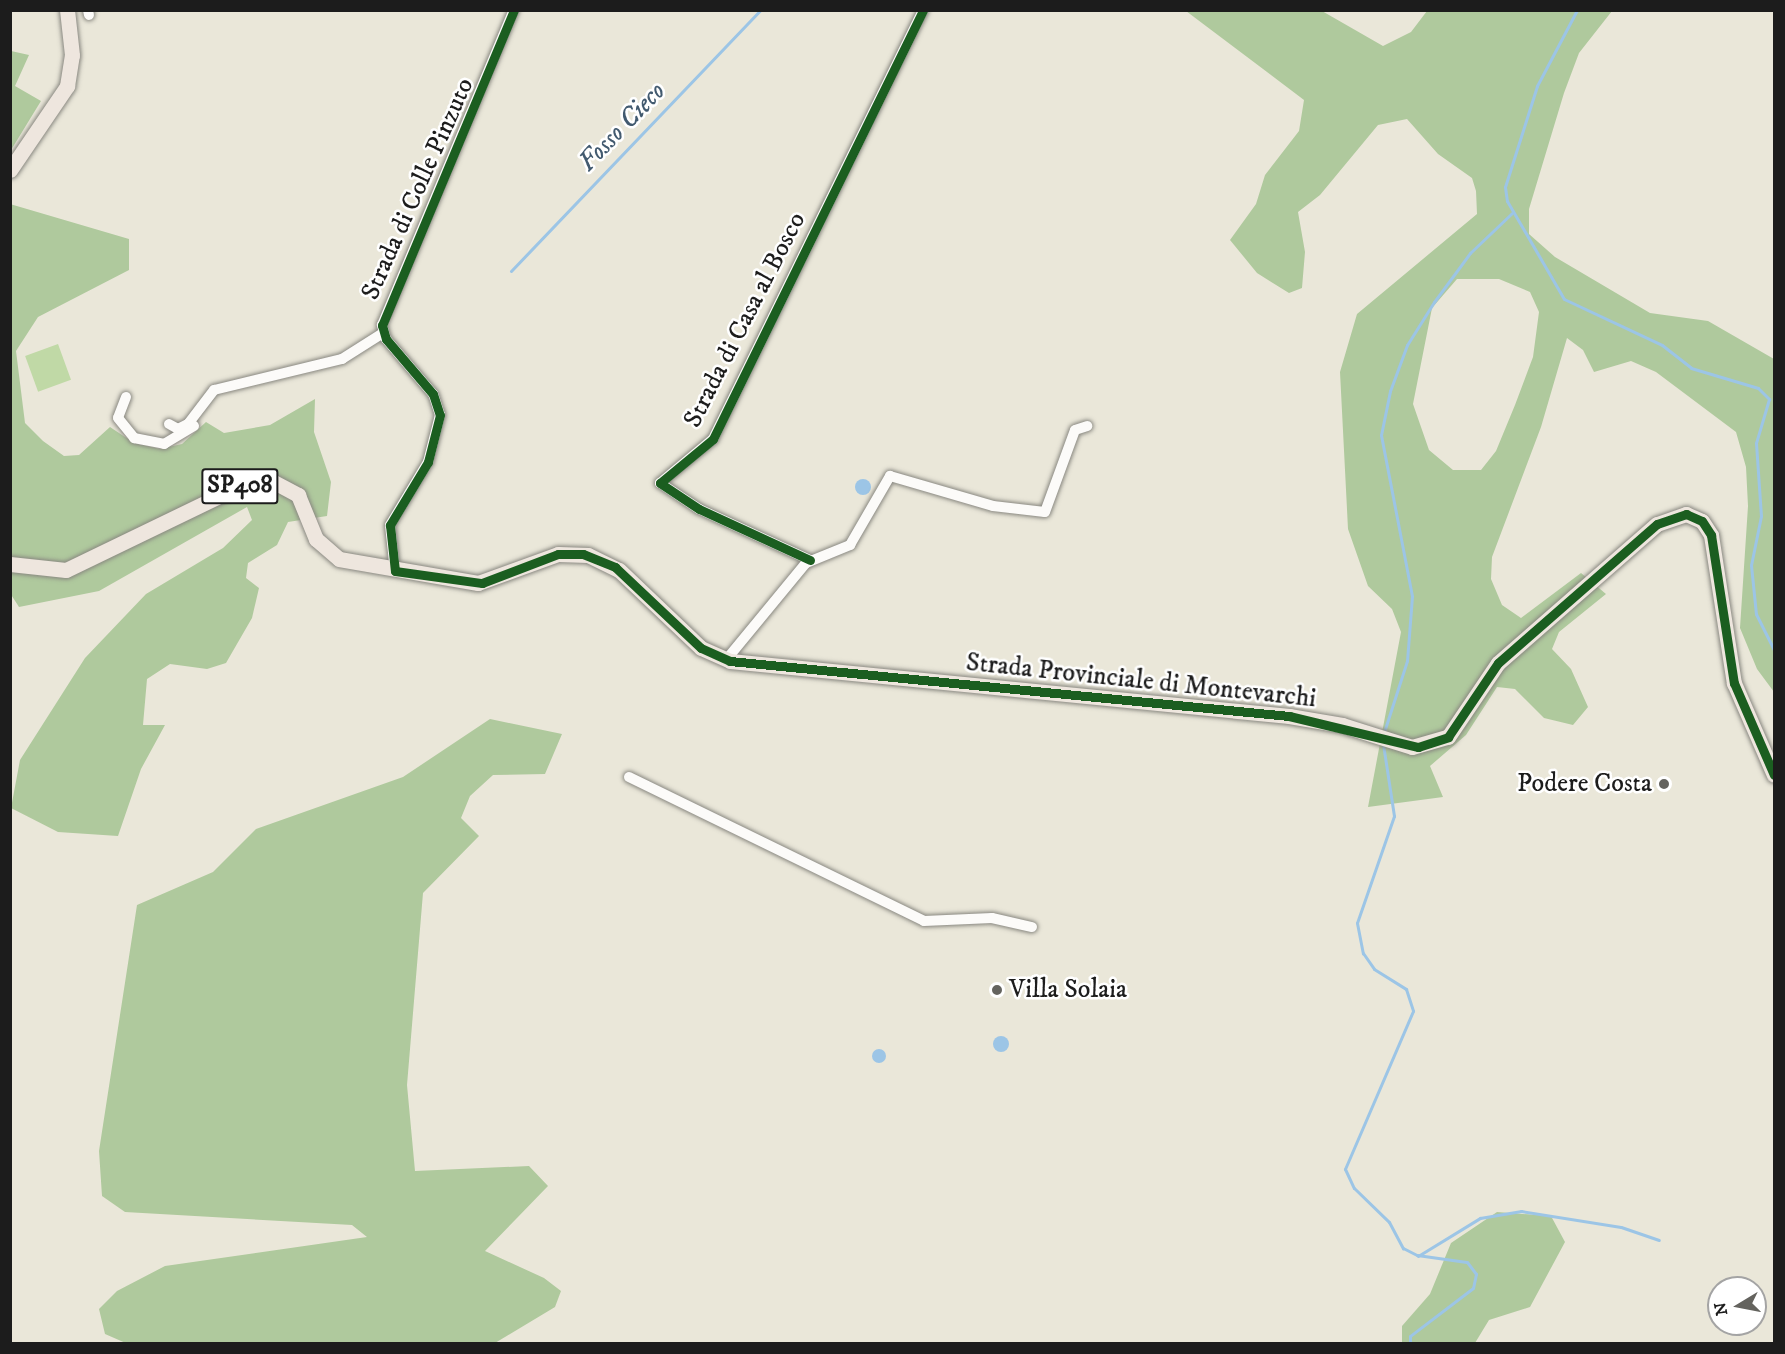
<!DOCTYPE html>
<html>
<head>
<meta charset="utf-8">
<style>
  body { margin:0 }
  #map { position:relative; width:1785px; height:1354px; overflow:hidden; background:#eae7d9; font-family:"IM FELL DW Pica",serif }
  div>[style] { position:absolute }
  .green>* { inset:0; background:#c0d9a6; transform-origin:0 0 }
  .forest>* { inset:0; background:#afc99d }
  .water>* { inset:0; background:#9cc5e6 }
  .round { border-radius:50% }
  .stream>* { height:3px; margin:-1.5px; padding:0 1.5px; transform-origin:1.5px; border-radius:1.5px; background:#9cc5e6 }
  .roads { filter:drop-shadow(0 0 2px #898881) drop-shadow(0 0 2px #898881) }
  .street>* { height:10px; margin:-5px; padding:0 5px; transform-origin:5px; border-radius:5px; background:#fcfbf9 }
  .primary>* { height:15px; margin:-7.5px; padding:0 7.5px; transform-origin:7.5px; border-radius:7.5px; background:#eee6de }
  .cycleway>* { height:9px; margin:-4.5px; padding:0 4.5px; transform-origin:4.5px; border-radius:4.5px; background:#1b5e20 }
  .dots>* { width:16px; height:16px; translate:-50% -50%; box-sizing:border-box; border:3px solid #fff; border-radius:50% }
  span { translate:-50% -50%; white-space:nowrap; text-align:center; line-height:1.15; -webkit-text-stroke:5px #fff; paint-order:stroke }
  .shield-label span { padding:2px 4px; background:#fff; border:2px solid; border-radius:4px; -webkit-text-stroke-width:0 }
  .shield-label { font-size:24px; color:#1c1c1c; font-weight:700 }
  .street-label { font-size:26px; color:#1c1c1c }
  .poi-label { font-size:26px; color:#1c1c1c }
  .right { translate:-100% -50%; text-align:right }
  .left { translate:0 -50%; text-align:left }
  .water-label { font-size:27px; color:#425a6f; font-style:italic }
  .frame { position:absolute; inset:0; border:12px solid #1c1c1c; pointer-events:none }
  .north { position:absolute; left:1707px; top:1276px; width:60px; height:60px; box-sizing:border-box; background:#fff; border:2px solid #a4a4a4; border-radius:50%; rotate:260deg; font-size:16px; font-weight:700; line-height:24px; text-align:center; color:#1c1c1c }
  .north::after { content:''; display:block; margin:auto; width:21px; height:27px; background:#64635e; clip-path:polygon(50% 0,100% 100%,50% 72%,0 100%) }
</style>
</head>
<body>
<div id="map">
  <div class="green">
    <i style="left:58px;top:344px;width:38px;height:35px;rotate:70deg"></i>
  </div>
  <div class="forest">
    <i style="clip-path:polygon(evenodd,1186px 11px,1322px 11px,1383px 46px,1411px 32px,1427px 11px,1612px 11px,1579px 53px,1564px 93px,1529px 209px,1529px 234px,1555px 257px,1650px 313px,1708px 321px,1774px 359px,1774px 692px,1757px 669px,1740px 628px,1748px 506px,1746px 467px,1736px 432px,1656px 372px,1631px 361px,1594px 372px,1583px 350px,1567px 338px,1541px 427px,1492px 557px,1491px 579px,1502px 605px,1521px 618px,1581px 573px,1606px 594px,1559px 632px,1552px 649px,1571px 669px,1588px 707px,1573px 725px,1544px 718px,1515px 689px,1497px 687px,1466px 735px,1430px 766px,1443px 797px,1368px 807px,1401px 632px,1392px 609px,1368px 586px,1348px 529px,1340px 372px,1357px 314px,1477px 214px,1476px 191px,1472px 178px,1438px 154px,1407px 119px,1378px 125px,1320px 195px,1298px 212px,1305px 252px,1302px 288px,1289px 293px,1257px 273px,1230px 240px,1256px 204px,1265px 175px,1299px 131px,1304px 100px,1186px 11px,1457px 279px,1499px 279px,1530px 292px,1539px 312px,1533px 357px,1515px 405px,1496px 451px,1481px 470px,1453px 470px,1429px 450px,1413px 404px,1432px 308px,1457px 279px)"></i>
    <i style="clip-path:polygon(11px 51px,29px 55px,15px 86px,41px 101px,11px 150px)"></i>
    <i style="clip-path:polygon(10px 204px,129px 239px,129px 270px,38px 317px,16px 351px,25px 423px,43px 441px,64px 456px,79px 455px,110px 427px,134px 443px,160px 449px,182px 444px,206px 422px,224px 433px,270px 425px,315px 399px,314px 432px,331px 482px,327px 516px,288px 522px,277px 545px,248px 563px,246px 578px,259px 588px,252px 618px,226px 663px,207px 669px,170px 664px,147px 679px,143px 725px,165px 725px,141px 769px,118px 836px,58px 832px,11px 808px,20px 760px,85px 658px,146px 594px,223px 548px,252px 520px,247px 507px,99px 591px,19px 607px,10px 593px)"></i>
    <i style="clip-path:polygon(490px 719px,562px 734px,545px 774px,493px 775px,470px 796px,461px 818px,479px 836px,423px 893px,407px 1085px,415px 1171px,529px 1166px,548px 1186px,485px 1251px,544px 1278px,561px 1291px,555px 1307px,495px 1343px,128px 1344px,105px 1334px,99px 1309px,117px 1291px,165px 1266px,367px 1237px,352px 1225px,125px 1212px,102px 1196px,99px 1151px,137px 905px,213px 872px,256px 829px,403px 777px)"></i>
    <i style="clip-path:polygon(1497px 1212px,1551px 1216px,1565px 1242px,1530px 1307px,1489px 1320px,1475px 1343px,1402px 1343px,1402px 1326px,1430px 1294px,1451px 1243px)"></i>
  </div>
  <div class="water">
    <i class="round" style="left:855px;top:479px;width:16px;height:16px"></i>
    <i class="round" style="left:993px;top:1036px;width:16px;height:16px"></i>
    <i class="round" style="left:872px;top:1049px;width:14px;height:14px"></i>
  </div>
  <div class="stream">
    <i style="left:1577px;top:10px;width:86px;rotate:117.8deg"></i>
    <i style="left:1537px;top:86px;width:106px;rotate:107.6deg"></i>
    <i style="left:1505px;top:187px;width:14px;rotate:82deg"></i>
    <i style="left:1507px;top:201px;width:113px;rotate:59.8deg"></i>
    <i style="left:1564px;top:299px;width:108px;rotate:25.1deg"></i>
    <i style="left:1662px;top:345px;width:37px;rotate:38deg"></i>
    <i style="left:1691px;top:368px;width:70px;rotate:16.6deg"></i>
    <i style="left:1758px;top:388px;width:16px;rotate:45deg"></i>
    <i style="left:1769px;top:399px;width:46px;rotate:106.5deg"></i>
    <i style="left:1756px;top:443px;width:73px;rotate:86.1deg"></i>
    <i style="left:1761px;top:516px;width:50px;rotate:101.5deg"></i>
    <i style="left:1751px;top:565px;width:49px;rotate:84.2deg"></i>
    <i style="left:1756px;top:614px;width:40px;rotate:63.4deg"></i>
    <i style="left:511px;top:271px;width:361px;rotate:-46.3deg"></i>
    <i style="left:1384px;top:732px;width:75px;rotate:-72.1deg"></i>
    <i style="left:1407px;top:661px;width:65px;rotate:-85.6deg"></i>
    <i style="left:1412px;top:596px;width:164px;rotate:-100.9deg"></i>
    <i style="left:1381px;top:435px;width:45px;rotate:-78.4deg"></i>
    <i style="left:1390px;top:391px;width:49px;rotate:-69.7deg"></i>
    <i style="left:1407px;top:345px;width:51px;rotate:-57.9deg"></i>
    <i style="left:1434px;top:302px;width:61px;rotate:-53.7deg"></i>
    <i style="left:1470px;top:253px;width:58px;rotate:-43.6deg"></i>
    <i style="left:1383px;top:744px;width:73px;rotate:81.3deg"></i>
    <i style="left:1394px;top:816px;width:113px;rotate:109.1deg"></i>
    <i style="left:1357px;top:923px;width:31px;rotate:79deg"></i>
    <i style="left:1363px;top:953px;width:19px;rotate:55deg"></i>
    <i style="left:1374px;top:969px;width:38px;rotate:32deg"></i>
    <i style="left:1406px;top:989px;width:23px;rotate:72deg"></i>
    <i style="left:1413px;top:1011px;width:172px;rotate:113.3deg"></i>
    <i style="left:1345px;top:1169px;width:21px;rotate:65deg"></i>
    <i style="left:1354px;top:1188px;width:49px;rotate:44.2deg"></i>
    <i style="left:1389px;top:1222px;width:30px;rotate:62deg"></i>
    <i style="left:1403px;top:1248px;width:16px;rotate:27deg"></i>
    <i style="left:1417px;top:1255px;width:50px;rotate:8deg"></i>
    <i style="left:1467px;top:1262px;width:15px;rotate:53deg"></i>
    <i style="left:1476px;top:1274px;width:14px;rotate:102deg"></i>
    <i style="left:1473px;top:1288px;width:79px;rotate:142.7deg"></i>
    <i style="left:1410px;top:1336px;width:8px;rotate:90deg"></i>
    <i style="left:1418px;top:1256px;width:73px;rotate:-31.5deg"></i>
    <i style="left:1480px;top:1218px;width:42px;rotate:-9.7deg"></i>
    <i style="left:1521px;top:1211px;width:101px;rotate:9.1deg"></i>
    <i style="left:1621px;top:1227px;width:40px;rotate:18.9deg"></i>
  </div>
  <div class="roads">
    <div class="street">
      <i style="left:88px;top:10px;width:5px;rotate:79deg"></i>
      <i style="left:126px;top:397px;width:22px;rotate:111deg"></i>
      <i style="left:118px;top:418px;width:26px;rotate:51deg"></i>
      <i style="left:134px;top:438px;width:31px;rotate:11deg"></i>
      <i style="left:164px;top:444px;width:35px;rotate:-31deg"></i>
      <i style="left:169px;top:424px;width:10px;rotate:29deg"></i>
      <i style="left:178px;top:429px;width:11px;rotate:-27deg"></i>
      <i style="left:188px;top:424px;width:43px;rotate:-52.6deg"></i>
      <i style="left:214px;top:390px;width:132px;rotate:-13.6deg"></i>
      <i style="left:342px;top:359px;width:49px;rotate:-32.4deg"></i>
      <i style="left:810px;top:560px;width:122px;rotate:-155.3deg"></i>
      <i style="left:699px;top:509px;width:47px;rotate:-146.3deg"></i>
      <i style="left:660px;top:483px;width:69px;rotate:-39.7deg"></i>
      <i style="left:713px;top:439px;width:478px;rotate:-63.9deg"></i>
      <i style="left:395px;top:571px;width:46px;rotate:-96.2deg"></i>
      <i style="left:390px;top:525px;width:74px;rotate:-58.9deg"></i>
      <i style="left:428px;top:462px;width:49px;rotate:-75.7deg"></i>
      <i style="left:440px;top:415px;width:22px;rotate:-108deg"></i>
      <i style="left:433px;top:394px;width:72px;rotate:-130.5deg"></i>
      <i style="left:386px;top:339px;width:15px;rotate:-106deg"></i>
      <i style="left:382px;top:325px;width:342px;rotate:-67.3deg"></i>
      <i style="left:726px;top:660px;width:126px;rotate:-50.5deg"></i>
      <i style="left:806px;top:563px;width:48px;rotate:-22.2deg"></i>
      <i style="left:850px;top:545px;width:80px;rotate:-59.9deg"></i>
      <i style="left:890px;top:476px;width:107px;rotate:16.2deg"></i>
      <i style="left:993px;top:506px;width:52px;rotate:6.6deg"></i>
      <i style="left:1045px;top:512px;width:87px;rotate:-69.9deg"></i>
      <i style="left:1075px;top:430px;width:13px;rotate:-18deg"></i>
      <i style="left:629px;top:777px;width:328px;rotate:26deg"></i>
      <i style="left:924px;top:921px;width:68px;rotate:-2.5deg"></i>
      <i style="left:992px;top:918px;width:41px;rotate:12.7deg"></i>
    </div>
    <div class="primary">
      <i style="left:10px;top:170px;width:102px;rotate:-55.8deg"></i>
      <i style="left:67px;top:86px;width:31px;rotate:-81deg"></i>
      <i style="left:72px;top:55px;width:45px;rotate:-96.3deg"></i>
      <i style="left:10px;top:564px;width:56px;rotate:6.1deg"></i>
      <i style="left:66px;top:570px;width:189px;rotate:-25.8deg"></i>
      <i style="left:236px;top:488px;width:37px;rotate:-11deg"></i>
      <i style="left:272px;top:481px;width:30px;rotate:28deg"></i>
      <i style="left:298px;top:495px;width:48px;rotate:67.8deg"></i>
      <i style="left:316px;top:539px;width:30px;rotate:41deg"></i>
      <i style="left:339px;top:559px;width:141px;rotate:9.8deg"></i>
      <i style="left:478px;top:583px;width:85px;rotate:-19.9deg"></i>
      <i style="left:558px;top:554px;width:30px;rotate:2deg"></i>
      <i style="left:588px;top:555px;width:34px;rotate:26deg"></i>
      <i style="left:619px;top:570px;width:113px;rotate:43.6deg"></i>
      <i style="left:701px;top:648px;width:32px;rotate:24deg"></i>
      <i style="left:730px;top:661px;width:562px;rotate:5.62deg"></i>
      <i style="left:1289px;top:716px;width:54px;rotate:9.6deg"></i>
      <i style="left:1342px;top:725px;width:73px;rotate:17.4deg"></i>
      <i style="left:1412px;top:747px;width:37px;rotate:-16deg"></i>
      <i style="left:1448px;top:737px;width:89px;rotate:-56deg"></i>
      <i style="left:1498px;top:663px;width:211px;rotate:-41.2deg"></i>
      <i style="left:1657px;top:524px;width:31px;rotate:-19deg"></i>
      <i style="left:1686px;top:514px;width:17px;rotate:24deg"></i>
      <i style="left:1702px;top:521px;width:17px;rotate:57deg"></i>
      <i style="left:1711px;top:535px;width:150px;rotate:81.2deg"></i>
      <i style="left:1734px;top:683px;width:100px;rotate:66.5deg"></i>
    </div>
  </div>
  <div class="cycleway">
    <i style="left:514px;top:10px;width:342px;rotate:112.7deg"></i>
    <i style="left:382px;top:325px;width:15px;rotate:74deg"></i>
    <i style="left:386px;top:339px;width:72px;rotate:49.5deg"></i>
    <i style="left:433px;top:394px;width:22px;rotate:72deg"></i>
    <i style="left:440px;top:415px;width:49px;rotate:104.3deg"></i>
    <i style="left:428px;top:462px;width:74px;rotate:121.1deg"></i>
    <i style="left:390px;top:525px;width:46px;rotate:83.8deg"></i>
    <i style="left:395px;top:571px;width:88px;rotate:7.9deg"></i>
    <i style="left:482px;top:583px;width:81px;rotate:-20.9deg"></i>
    <i style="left:558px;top:554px;width:25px"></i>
    <i style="left:583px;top:554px;width:35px;rotate:22deg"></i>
    <i style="left:615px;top:567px;width:118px;rotate:43.3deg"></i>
    <i style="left:701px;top:648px;width:32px;rotate:24deg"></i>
    <i style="left:730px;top:661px;width:562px;rotate:5.62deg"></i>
    <i style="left:1289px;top:716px;width:133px;rotate:13.5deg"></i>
    <i style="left:1418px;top:747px;width:32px;rotate:-18deg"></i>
    <i style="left:1448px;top:737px;width:89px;rotate:-56deg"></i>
    <i style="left:1498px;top:663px;width:211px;rotate:-41.2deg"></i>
    <i style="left:1657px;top:524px;width:31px;rotate:-19deg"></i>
    <i style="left:1686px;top:514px;width:17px;rotate:24deg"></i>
    <i style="left:1702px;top:521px;width:17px;rotate:57deg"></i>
    <i style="left:1711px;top:535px;width:150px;rotate:81.2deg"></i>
    <i style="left:1734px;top:683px;width:100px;rotate:66.5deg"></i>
    <i style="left:810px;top:560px;width:122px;rotate:-155.3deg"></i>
    <i style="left:699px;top:509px;width:47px;rotate:-146.3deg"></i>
    <i style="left:660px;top:483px;width:69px;rotate:-39.7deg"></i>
    <i style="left:713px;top:439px;width:478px;rotate:-63.9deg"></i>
  </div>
  <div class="dots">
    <i style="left:1664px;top:784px;background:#64635e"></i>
    <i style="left:997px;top:990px;background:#64635e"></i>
  </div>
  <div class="shield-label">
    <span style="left:240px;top:486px">SP408</span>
  </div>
  <div class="street-label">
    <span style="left:418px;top:189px;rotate:-66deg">Strada di Colle Pinzuto</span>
    <span style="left:745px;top:320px;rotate:-63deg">Strada di Casa al Bosco</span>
    <span style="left:1141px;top:681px;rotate:6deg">Strada Provinciale di Montevarchi</span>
  </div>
  <div class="poi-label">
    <span class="right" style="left:1652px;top:784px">Podere Costa</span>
    <span class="left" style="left:1009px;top:990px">Villa Solaia</span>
  </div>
  <div class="water-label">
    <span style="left:622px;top:127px;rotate:-46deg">Fosso Cieco</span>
  </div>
  <div class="frame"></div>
  <div class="north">N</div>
</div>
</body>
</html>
